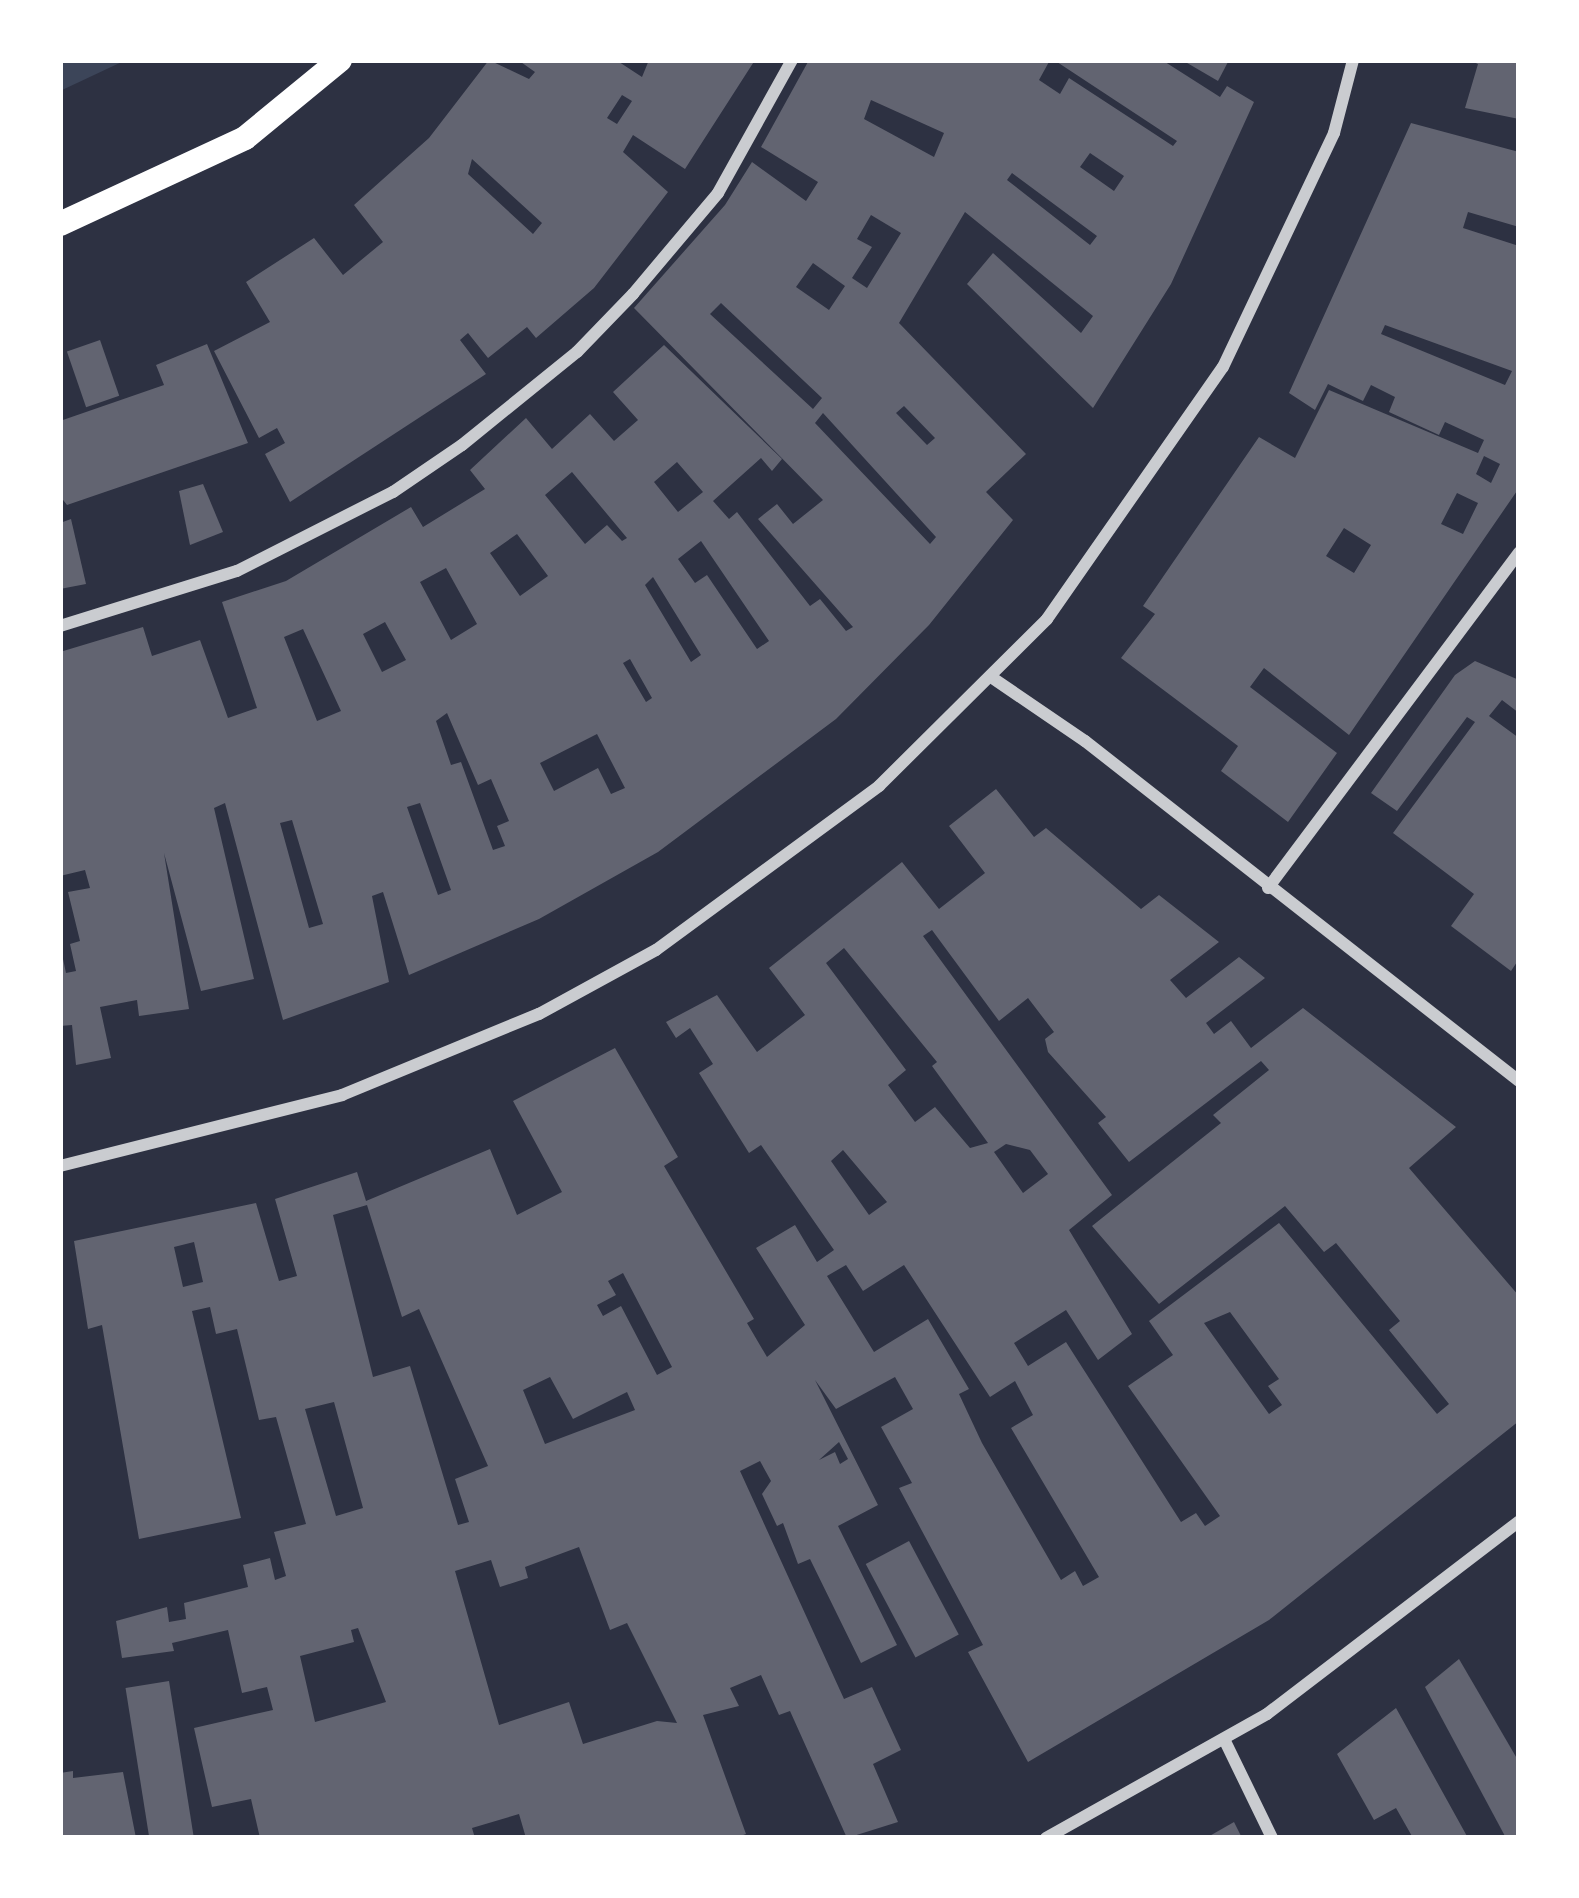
<!DOCTYPE html>
<html>
<head>
<meta charset="utf-8">
<style>
  body { margin:0 }
  #map { position:relative; width:1579px; height:1898px; overflow:hidden; background:#2d3142; font-family:Lato,sans-serif }
  div>[style] { position:absolute }
  .green>* { inset:0; background:#3c4559 }
  .building>* { inset:0; background:#626471; transform-origin:0 0 }
  .minor>* { height:12px; margin:-6px; padding:0 6px; transform-origin:6px; border-radius:6px; background:#caccd0 }
  .secondary>* { height:24px; margin:-12px; padding:0 12px; transform-origin:12px; border-radius:12px; background:#fff }
  span { translate:-50% -50%; white-space:nowrap; text-align:center; line-height:1.15; -webkit-text-stroke:12px #fff; paint-order:stroke }
  .frame { position:absolute; inset:0; border:63px solid #fff; pointer-events:none }
</style>
</head>
<body>
<div id="map">
  <div class="green">
    <i style="clip-path:polygon(60px 60px,126px 60px,60px 91px)"></i>
  </div>
  <div class="building">
    <i style="clip-path:polygon(evenodd,489px 60px,529px 79px,535px 72px,518px 60px,616px 60px,642px 77px,649px 60px,755px 60px,685px 169px,633px 135px,623px 152px,668px 192px,594px 288px,536px 338px,527px 327px,488px 358px,468px 333px,460px 340px,486px 374px,290px 502px,265px 454px,285px 443px,277px 428px,259px 438px,214px 351px,270px 322px,246px 282px,314px 238px,343px 275px,383px 242px,354px 205px,429px 138px,489px 60px,622px 95px,632px 101px,617px 124px,607px 118px,622px 95px,489px 60px,472px 159px,542px 223px,533px 234px,468px 174px,472px 159px)"></i>
    <i style="clip-path:polygon(evenodd,809px 60px,1050px 60px,1039px 80px,1060px 94px,1069px 78px,1173px 146px,1177px 141px,1054px 60px,1162px 60px,1220px 97px,1227px 86px,1254px 102px,1171px 284px,1093px 408px,967px 284px,993px 253px,1081px 333px,1093px 316px,965px 212px,899px 323px,1026px 454px,986px 492px,1013px 520px,929px 625px,836px 719px,658px 852px,539px 919px,409px 975px,383px 892px,372px 896px,389px 982px,283px 1020px,225px 803px,214px 808px,254px 979px,201px 991px,164px 853px,189px 1009px,139px 1016px,137px 1000px,100px 1007px,111px 1058px,76px 1065px,72px 1025px,60px 1026px,60px 945px,66px 973px,76px 971px,70px 944px,80px 941px,68px 892px,90px 888px,85px 870px,60px 876px,60px 652px,143px 627px,152px 656px,200px 640px,228px 718px,257px 708px,222px 602px,286px 581px,411px 507px,423px 527px,485px 489px,470px 470px,526px 418px,552px 449px,590px 414px,614px 441px,638px 420px,613px 392px,664px 345px,782px 459px,772px 471px,761px 458px,713px 501px,729px 519px,737px 512px,810px 606px,820px 599px,846px 631px,853px 627px,758px 519px,777px 504px,793px 524px,823px 500px,634px 308px,725px 205px,752px 162px,806px 201px,818px 182px,761px 147px,809px 60px,871px 100px,944px 133px,934px 157px,864px 119px,871px 100px,809px 60px,1090px 153px,1124px 176px,1114px 191px,1080px 167px,1090px 153px,809px 60px,1012px 173px,1097px 236px,1090px 245px,1007px 180px,1012px 173px,809px 60px,871px 215px,901px 233px,867px 288px,852px 278px,872px 247px,857px 239px,871px 215px,809px 60px,813px 263px,845px 286px,829px 310px,796px 287px,813px 263px,809px 60px,721px 303px,822px 398px,813px 409px,710px 314px,721px 303px,809px 60px,904px 406px,935px 438px,927px 445px,896px 413px,904px 406px,809px 60px,823px 413px,936px 537px,930px 544px,815px 423px,823px 413px,809px 60px,677px 462px,703px 492px,678px 512px,654px 482px,677px 462px,809px 60px,572px 472px,627px 538px,622px 541px,607px 525px,585px 544px,545px 495px,572px 472px,809px 60px,517px 534px,548px 576px,520px 596px,490px 553px,517px 534px,809px 60px,701px 541px,769px 641px,757px 649px,707px 575px,695px 583px,678px 559px,701px 541px,809px 60px,446px 568px,477px 624px,451px 640px,420px 582px,446px 568px,809px 60px,653px 577px,701px 655px,691px 662px,645px 585px,653px 577px,809px 60px,385px 622px,406px 660px,382px 672px,363px 634px,385px 622px,809px 60px,303px 629px,341px 711px,317px 721px,284px 637px,303px 629px,809px 60px,630px 659px,652px 698px,646px 702px,623px 663px,630px 659px,809px 60px,447px 713px,478px 785px,491px 779px,509px 821px,497px 826px,505px 846px,493px 850px,461px 762px,451px 765px,436px 721px,447px 713px,809px 60px,597px 734px,625px 788px,611px 794px,598px 768px,554px 791px,540px 763px,597px 734px,809px 60px,420px 803px,451px 890px,438px 895px,407px 807px,420px 803px,809px 60px,292px 820px,323px 924px,309px 928px,280px 823px,292px 820px)"></i>
    <i style="clip-path:polygon(1182px 60px,1229px 60px,1218px 81px)"></i>
    <i style="clip-path:polygon(1469px 60px,1519px 60px,1519px 119px,1465px 108px,1478px 64px)"></i>
    <i style="clip-path:polygon(evenodd,1411px 123px,1519px 152px,1519px 227px,1468px 212px,1463px 228px,1519px 246px,1519px 488px,1349px 735px,1264px 668px,1250px 687px,1337px 753px,1288px 822px,1221px 771px,1238px 746px,1121px 658px,1155px 614px,1143px 606px,1259px 437px,1295px 458px,1329px 390px,1478px 453px,1484px 440px,1445px 422px,1439px 435px,1389px 412px,1395px 397px,1371px 385px,1363px 401px,1328px 384px,1315px 410px,1289px 393px,1411px 123px,1385px 325px,1512px 371px,1505px 385px,1381px 334px,1385px 325px,1411px 123px,1484px 456px,1500px 464px,1491px 483px,1476px 474px,1484px 456px,1411px 123px,1457px 493px,1478px 503px,1463px 534px,1441px 524px,1457px 493px,1411px 123px,1344px 528px,1371px 545px,1354px 573px,1326px 556px,1344px 528px)"></i>
    <i style="left:100px;top:340px;width:59px;height:35px;rotate:71deg"></i>
    <i style="clip-path:polygon(207px 344px,248px 443px,67px 505px,60px 496px,60px 421px,164px 385px,156px 365px)"></i>
    <i style="clip-path:polygon(203px 484px,223px 532px,190px 545px,179px 491px)"></i>
    <i style="clip-path:polygon(71px 519px,86px 584px,60px 589px,60px 523px)"></i>
    <i style="clip-path:polygon(1475px 661px,1519px 680px,1519px 713px,1502px 700px,1489px 716px,1519px 738px,1519px 959px,1511px 971px,1451px 926px,1474px 894px,1393px 833px,1475px 722px,1467px 717px,1397px 811px,1371px 793px,1455px 675px)"></i>
    <i style="clip-path:polygon(evenodd,996px 789px,1034px 837px,1046px 828px,1141px 909px,1159px 895px,1219px 942px,1170px 980px,1186px 998px,1239px 957px,1265px 978px,1206px 1023px,1214px 1034px,1231px 1021px,1251px 1048px,1303px 1008px,1456px 1127px,1409px 1168px,1519px 1296px,1519px 1421px,1269px 1620px,1028px 1762px,968px 1652px,983px 1645px,899px 1488px,912px 1483px,881px 1427px,913px 1409px,895px 1377px,836px 1409px,815px 1380px,878px 1505px,838px 1526px,897px 1645px,861px 1663px,810px 1559px,798px 1564px,783px 1523px,777px 1526px,762px 1494px,771px 1481px,760px 1461px,740px 1471px,844px 1699px,872px 1687px,901px 1750px,873px 1764px,898px 1822px,847px 1838px,790px 1711px,779px 1715px,761px 1675px,730px 1688px,739px 1706px,703px 1715px,746px 1834px,735px 1838px,526px 1838px,519px 1814px,472px 1828px,475px 1838px,260px 1838px,251px 1799px,212px 1807px,194px 1728px,273px 1710px,267px 1687px,242px 1693px,228px 1630px,172px 1643px,174px 1651px,122px 1658px,116px 1621px,167px 1607px,169px 1622px,186px 1619px,184px 1603px,248px 1587px,243px 1565px,270px 1558px,275px 1580px,286px 1576px,274px 1532px,306px 1524px,276px 1417px,259px 1420px,237px 1329px,216px 1334px,210px 1307px,192px 1311px,241px 1518px,139px 1539px,102px 1325px,88px 1329px,74px 1241px,256px 1203px,279px 1281px,297px 1276px,275px 1199px,357px 1172px,366px 1201px,490px 1149px,517px 1215px,562px 1192px,513px 1101px,615px 1048px,678px 1157px,664px 1166px,754px 1319px,747px 1323px,767px 1357px,805px 1325px,756px 1248px,795px 1225px,817px 1262px,834px 1250px,761px 1145px,749px 1153px,699px 1073px,713px 1064px,690px 1028px,676px 1038px,666px 1022px,717px 995px,757px 1052px,805px 1015px,769px 968px,902px 862px,939px 909px,985px 873px,949px 826px,996px 789px,932px 930px,999px 1021px,1028px 998px,1054px 1032px,1045px 1039px,1048px 1052px,1106px 1117px,1098px 1123px,1129px 1162px,1261px 1061px,1269px 1070px,1213px 1115px,1221px 1123px,1092px 1226px,1159px 1304px,1285px 1206px,1324px 1252px,1336px 1243px,1400px 1321px,1389px 1330px,1449px 1404px,1437px 1414px,1279px 1223px,1149px 1321px,1173px 1355px,1128px 1386px,1220px 1516px,1205px 1526px,1196px 1513px,1181px 1522px,1066px 1342px,1028px 1366px,1014px 1343px,1066px 1310px,1098px 1360px,1132px 1334px,1069px 1230px,1112px 1195px,923px 936px,932px 930px,996px 789px,844px 948px,937px 1062px,932px 1066px,988px 1143px,970px 1148px,935px 1107px,915px 1122px,888px 1085px,906px 1070px,826px 963px,844px 948px,996px 789px,1006px 1144px,1030px 1150px,1048px 1174px,1023px 1193px,994px 1152px,1006px 1144px,996px 789px,843px 1150px,887px 1202px,869px 1215px,831px 1161px,843px 1150px,996px 789px,367px 1205px,402px 1317px,419px 1309px,488px 1466px,455px 1479px,469px 1522px,458px 1525px,410px 1366px,373px 1377px,333px 1215px,367px 1205px,996px 789px,194px 1242px,203px 1282px,183px 1287px,174px 1247px,194px 1242px,996px 789px,846px 1265px,863px 1291px,904px 1265px,990px 1397px,1015px 1381px,1033px 1415px,1011px 1428px,1099px 1577px,1083px 1586px,1075px 1571px,1061px 1580px,982px 1443px,959px 1394px,969px 1389px,928px 1319px,874px 1352px,827px 1276px,846px 1265px,996px 789px,623px 1273px,672px 1367px,657px 1375px,621px 1306px,603px 1316px,597px 1305px,616px 1295px,608px 1281px,623px 1273px,996px 789px,1230px 1312px,1279px 1379px,1268px 1386px,1282px 1405px,1269px 1414px,1204px 1323px,1230px 1312px,996px 789px,550px 1377px,573px 1419px,627px 1392px,635px 1410px,545px 1444px,523px 1390px,550px 1377px,996px 789px,334px 1402px,363px 1508px,336px 1516px,305px 1409px,334px 1402px,996px 789px,839px 1442px,848px 1459px,840px 1464px,835px 1452px,819px 1460px,839px 1442px,996px 789px,579px 1547px,610px 1630px,627px 1623px,677px 1723px,657px 1721px,583px 1744px,569px 1702px,499px 1725px,455px 1571px,491px 1560px,500px 1587px,528px 1578px,525px 1567px,579px 1547px,996px 789px,358px 1628px,386px 1702px,315px 1722px,300px 1656px,354px 1642px,351px 1630px,358px 1628px)"></i>
    <i style="left:909px;top:1541px;width:106px;height:49px;rotate:62deg"></i>
    <i style="clip-path:polygon(1459px 1659px,1519px 1762px,1519px 1838px,1506px 1838px,1425px 1687px)"></i>
    <i style="left:169px;top:1681px;width:159px;height:44px;rotate:81deg"></i>
    <i style="clip-path:polygon(1396px 1708px,1468px 1838px,1413px 1838px,1396px 1808px,1374px 1820px,1337px 1754px)"></i>
    <i style="clip-path:polygon(73px 1771px,73px 1778px,123px 1772px,136px 1838px,60px 1838px,60px 1773px)"></i>
    <i style="clip-path:polygon(1234px 1822px,1242px 1838px,1206px 1838px)"></i>
  </div>
  <div class="minor">
    <i style="left:60px;top:626px;width:185px;rotate:-17.3deg"></i>
    <i style="left:237px;top:571px;width:175px;rotate:-26.9deg"></i>
    <i style="left:393px;top:492px;width:83px;rotate:-34.3deg"></i>
    <i style="left:462px;top:445px;width:148px;rotate:-39deg"></i>
    <i style="left:577px;top:352px;width:81px;rotate:-46deg"></i>
    <i style="left:633px;top:294px;width:132px;rotate:-49.9deg"></i>
    <i style="left:718px;top:193px;width:152px;rotate:-60.9deg"></i>
    <i style="left:994px;top:679px;width:110px;rotate:34.3deg"></i>
    <i style="left:1085px;top:741px;width:551px;rotate:38.08deg"></i>
    <i style="left:1268px;top:888px;width:419px;rotate:-53.2deg"></i>
    <i style="left:60px;top:1166px;width:291px;rotate:-14.1deg"></i>
    <i style="left:342px;top:1095px;width:213px;rotate:-22.4deg"></i>
    <i style="left:539px;top:1014px;width:133px;rotate:-28.7deg"></i>
    <i style="left:656px;top:950px;width:277px;rotate:-36.3deg"></i>
    <i style="left:879px;top:786px;width:237px;rotate:-44.8deg"></i>
    <i style="left:1047px;top:619px;width:307px;rotate:-55.1deg"></i>
    <i style="left:1223px;top:367px;width:259px;rotate:-64.6deg"></i>
    <i style="left:1334px;top:133px;width:75px;rotate:-75.4deg"></i>
    <i style="left:1224px;top:1739px;width:110px;rotate:64.1deg"></i>
    <i style="left:1046px;top:1838px;width:253px;rotate:-29.3deg"></i>
    <i style="left:1267px;top:1714px;width:317px;rotate:-37.4deg"></i>
  </div>
  <div class="secondary">
    <i style="left:60px;top:224px;width:204px;rotate:-24.9deg"></i>
    <i style="left:245px;top:138px;width:123px;rotate:-39.4deg"></i>
  </div>
  <div class="frame"></div>
</div>
</body>
</html>
